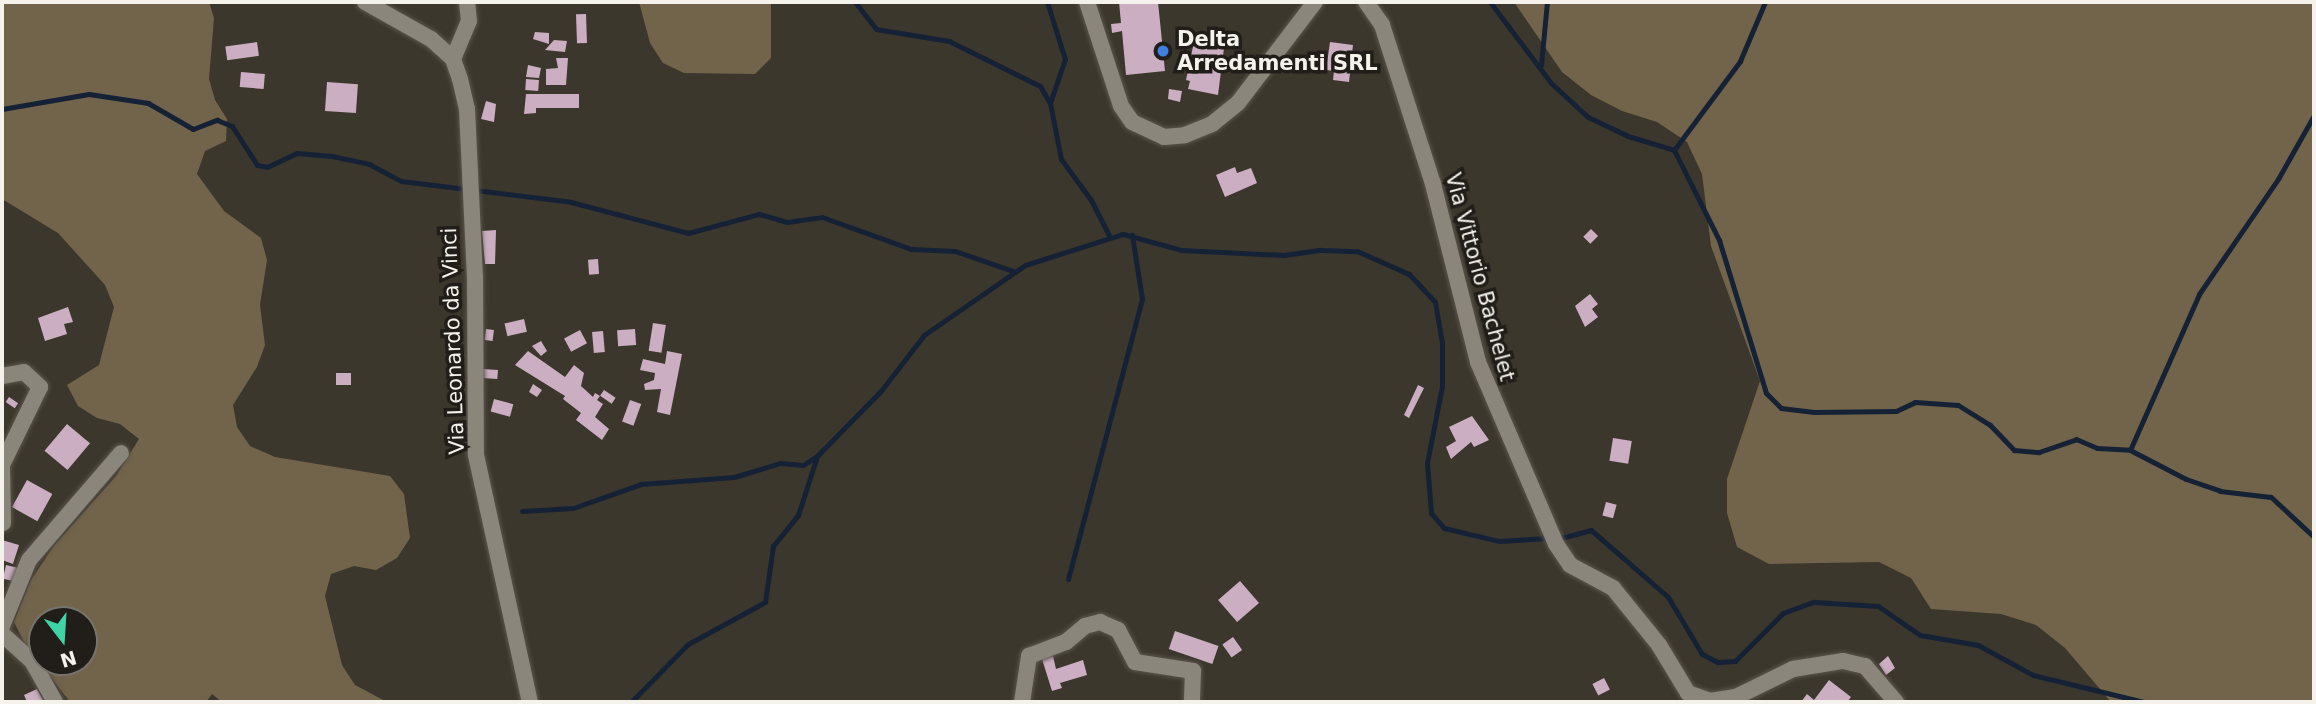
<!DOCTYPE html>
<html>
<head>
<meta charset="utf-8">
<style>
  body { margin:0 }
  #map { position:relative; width:2316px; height:704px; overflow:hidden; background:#3c372d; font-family:"DejaVu Sans",sans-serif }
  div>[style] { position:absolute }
  .forest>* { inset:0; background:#72644a }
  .stream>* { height:5px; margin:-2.5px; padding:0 2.5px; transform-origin:2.5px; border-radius:2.5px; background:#152236 }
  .building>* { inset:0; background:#cbaec1; transform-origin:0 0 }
  .roads { filter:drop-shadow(0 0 2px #5a554d) drop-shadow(0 0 2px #5a554d) }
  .street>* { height:16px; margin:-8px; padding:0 8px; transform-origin:8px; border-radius:8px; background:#8b867b }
  .dots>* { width:19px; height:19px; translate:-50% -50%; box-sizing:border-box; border:4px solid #211e1a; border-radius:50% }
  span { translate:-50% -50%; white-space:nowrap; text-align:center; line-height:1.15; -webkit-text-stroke:7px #211e1a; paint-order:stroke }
  .poi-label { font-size:21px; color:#f5f2ec; font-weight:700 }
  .left { translate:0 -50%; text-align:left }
  .street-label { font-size:21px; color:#f5f2ec }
  .frame { position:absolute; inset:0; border:4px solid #f5f2ec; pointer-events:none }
  .north { position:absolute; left:28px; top:606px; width:70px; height:70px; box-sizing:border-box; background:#211e1a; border:2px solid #76736e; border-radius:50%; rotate:163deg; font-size:19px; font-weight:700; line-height:28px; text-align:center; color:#f5f2ec }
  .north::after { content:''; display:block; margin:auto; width:24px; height:32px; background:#3ed4a3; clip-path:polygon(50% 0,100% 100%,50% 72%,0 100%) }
</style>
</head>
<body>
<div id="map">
  <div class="forest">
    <i style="clip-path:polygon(evenodd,2px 2px,209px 2px,214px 18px,209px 79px,215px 100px,227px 119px,226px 141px,205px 151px,197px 174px,224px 211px,261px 238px,267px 260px,260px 305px,265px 345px,257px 367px,233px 405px,237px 427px,250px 446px,275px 457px,390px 476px,404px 494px,410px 538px,397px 558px,376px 570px,354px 566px,331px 574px,325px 596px,342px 665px,355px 685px,387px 702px,222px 702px,212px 694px,206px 702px,70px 702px,25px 644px,14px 622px,31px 580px,53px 547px,116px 476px,139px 439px,120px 424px,97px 418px,78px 406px,67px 385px,99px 365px,114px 307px,105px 285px,58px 233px,2px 199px,2px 2px,42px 620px,84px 620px,84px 662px,42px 662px,42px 620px)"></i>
    <i style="clip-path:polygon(639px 2px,771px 2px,771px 58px,755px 74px,684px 73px,663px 63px,650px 43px)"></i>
    <i style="clip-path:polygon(1514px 2px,2314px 2px,2314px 702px,2111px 702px,2065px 648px,2036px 625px,2001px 614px,1931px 609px,1911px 578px,1879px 562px,1769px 564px,1737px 547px,1727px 513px,1727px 479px,1760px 381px,1711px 246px,1702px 174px,1687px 142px,1657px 122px,1622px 111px,1591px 95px,1562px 72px)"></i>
  </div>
  <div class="stream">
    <i style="left:855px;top:2px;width:34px;rotate:52deg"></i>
    <i style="left:876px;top:29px;width:74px;rotate:9.3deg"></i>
    <i style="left:949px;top:41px;width:102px;rotate:26.3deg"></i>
    <i style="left:1040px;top:86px;width:20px;rotate:60deg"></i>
    <i style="left:1047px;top:2px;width:60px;rotate:72.5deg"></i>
    <i style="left:1065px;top:59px;width:46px;rotate:108.8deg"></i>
    <i style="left:1050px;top:103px;width:57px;rotate:78.9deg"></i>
    <i style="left:1061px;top:159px;width:51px;rotate:53.8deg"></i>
    <i style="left:1091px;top:200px;width:39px;rotate:63deg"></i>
    <i style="left:1490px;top:2px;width:101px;rotate:53deg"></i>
    <i style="left:1551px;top:83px;width:50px;rotate:42.6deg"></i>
    <i style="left:1588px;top:117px;width:44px;rotate:25.4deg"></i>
    <i style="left:1628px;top:136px;width:48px;rotate:16.9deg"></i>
    <i style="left:1674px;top:150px;width:101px;rotate:63.4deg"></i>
    <i style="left:1719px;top:240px;width:160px;rotate:72.9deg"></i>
    <i style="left:1766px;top:393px;width:21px;rotate:45deg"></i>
    <i style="left:1781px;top:408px;width:33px;rotate:7deg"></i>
    <i style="left:1814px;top:412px;width:82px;rotate:-0.7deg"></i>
    <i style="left:1896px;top:411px;width:21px;rotate:-25deg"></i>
    <i style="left:1915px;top:402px;width:43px;rotate:4deg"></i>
    <i style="left:1958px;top:405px;width:38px;rotate:32deg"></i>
    <i style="left:1990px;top:425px;width:35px;rotate:46deg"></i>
    <i style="left:2014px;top:450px;width:25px;rotate:5deg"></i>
    <i style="left:2039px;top:452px;width:39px;rotate:-19deg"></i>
    <i style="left:2076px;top:439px;width:23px;rotate:23deg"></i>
    <i style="left:2097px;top:448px;width:33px;rotate:3deg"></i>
    <i style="left:2130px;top:450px;width:63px;rotate:27.4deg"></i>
    <i style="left:2186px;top:479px;width:36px;rotate:19deg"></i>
    <i style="left:2220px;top:491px;width:51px;rotate:6.7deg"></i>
    <i style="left:2271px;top:497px;width:59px;rotate:42.9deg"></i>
    <i style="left:1541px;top:65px;width:63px;rotate:-84.6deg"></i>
    <i style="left:2px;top:109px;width:88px;rotate:-9.8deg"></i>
    <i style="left:89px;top:94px;width:60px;rotate:8.7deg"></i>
    <i style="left:148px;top:103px;width:52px;rotate:30deg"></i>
    <i style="left:193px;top:129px;width:26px;rotate:-21deg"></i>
    <i style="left:217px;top:120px;width:16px;rotate:22deg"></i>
    <i style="left:232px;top:126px;width:46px;rotate:57.3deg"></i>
    <i style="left:257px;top:165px;width:10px;rotate:11deg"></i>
    <i style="left:267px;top:167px;width:33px;rotate:-25deg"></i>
    <i style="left:297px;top:153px;width:35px;rotate:5deg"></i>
    <i style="left:332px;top:156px;width:38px;rotate:12deg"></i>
    <i style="left:369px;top:164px;width:36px;rotate:28deg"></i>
    <i style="left:401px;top:181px;width:171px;rotate:7deg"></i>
    <i style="left:571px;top:202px;width:121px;rotate:14.8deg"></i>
    <i style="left:688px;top:233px;width:73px;rotate:-15deg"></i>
    <i style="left:759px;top:214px;width:29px;rotate:16deg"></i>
    <i style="left:787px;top:222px;width:35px;rotate:-8deg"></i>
    <i style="left:822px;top:217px;width:95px;rotate:19.8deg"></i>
    <i style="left:911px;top:249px;width:44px;rotate:2.6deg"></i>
    <i style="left:955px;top:251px;width:61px;rotate:19deg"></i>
    <i style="left:1674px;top:150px;width:111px;rotate:-53.4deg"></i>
    <i style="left:1740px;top:61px;width:64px;rotate:-67deg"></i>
    <i style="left:2130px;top:450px;width:171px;rotate:-66.1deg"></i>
    <i style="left:2199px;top:294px;width:140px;rotate:-55.5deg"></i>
    <i style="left:2278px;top:179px;width:73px;rotate:-60.6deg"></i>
    <i style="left:522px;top:511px;width:51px;rotate:-3.4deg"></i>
    <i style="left:573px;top:508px;width:72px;rotate:-19.4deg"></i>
    <i style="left:641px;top:484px;width:93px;rotate:-4.3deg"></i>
    <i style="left:734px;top:477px;width:48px;rotate:-16.9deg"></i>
    <i style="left:780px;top:463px;width:23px;rotate:5deg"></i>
    <i style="left:803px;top:465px;width:17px;rotate:-33deg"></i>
    <i style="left:1068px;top:579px;width:290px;rotate:-75.2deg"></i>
    <i style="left:1142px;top:299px;width:65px;rotate:-98.9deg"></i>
    <i style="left:631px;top:702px;width:81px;rotate:-45.5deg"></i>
    <i style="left:688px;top:644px;width:88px;rotate:-28.6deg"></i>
    <i style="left:765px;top:602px;width:57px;rotate:-81.9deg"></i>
    <i style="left:773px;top:546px;width:40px;rotate:-51deg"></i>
    <i style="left:798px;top:515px;width:62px;rotate:-72.1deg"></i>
    <i style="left:817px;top:456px;width:90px;rotate:-45.5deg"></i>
    <i style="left:880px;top:392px;width:72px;rotate:-52.3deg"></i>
    <i style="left:924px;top:335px;width:123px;rotate:-34.7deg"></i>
    <i style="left:1025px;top:265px;width:103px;rotate:-17.6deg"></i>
    <i style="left:1123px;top:234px;width:60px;rotate:15.4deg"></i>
    <i style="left:1181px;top:250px;width:103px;rotate:2.8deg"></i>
    <i style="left:1284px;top:255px;width:37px;rotate:-8deg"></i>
    <i style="left:1321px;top:250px;width:36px;rotate:2deg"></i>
    <i style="left:1357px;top:251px;width:57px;rotate:23.9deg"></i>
    <i style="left:1409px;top:274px;width:38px;rotate:47deg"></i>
    <i style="left:1435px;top:302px;width:42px;rotate:80.3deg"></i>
    <i style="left:1442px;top:343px;width:43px;rotate:90deg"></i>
    <i style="left:1442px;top:386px;width:78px;rotate:101deg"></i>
    <i style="left:1427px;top:463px;width:50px;rotate:85.4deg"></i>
    <i style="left:1431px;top:513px;width:20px;rotate:49deg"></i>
    <i style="left:1444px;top:528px;width:57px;rotate:13.3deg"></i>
    <i style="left:1499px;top:541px;width:66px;rotate:-3.5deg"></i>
    <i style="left:1565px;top:537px;width:27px;rotate:-15deg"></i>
    <i style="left:1591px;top:530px;width:102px;rotate:41deg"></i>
    <i style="left:1668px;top:597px;width:66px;rotate:59.2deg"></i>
    <i style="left:1702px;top:654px;width:18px;rotate:27deg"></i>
    <i style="left:1718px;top:662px;width:17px;rotate:-3deg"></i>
    <i style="left:1735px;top:661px;width:68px;rotate:-45deg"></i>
    <i style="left:1783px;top:613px;width:33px;rotate:-20deg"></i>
    <i style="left:1814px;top:602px;width:64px;rotate:3.6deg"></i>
    <i style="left:1878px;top:606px;width:51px;rotate:34.6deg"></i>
    <i style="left:1920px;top:635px;width:59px;rotate:9.8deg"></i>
    <i style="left:1978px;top:645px;width:63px;rotate:28.6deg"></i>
    <i style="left:2033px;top:675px;width:114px;rotate:13.7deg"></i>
  </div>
  <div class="building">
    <i style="clip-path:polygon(1119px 2px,1158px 2px,1165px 71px,1126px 75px,1122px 31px,1112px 33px,1111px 24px,1121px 23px)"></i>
    <i style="left:586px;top:14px;width:29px;height:10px;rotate:88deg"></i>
    <i style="clip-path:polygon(535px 32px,549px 33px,549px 44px,533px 39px)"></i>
    <i style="clip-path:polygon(1195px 37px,1225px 40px,1218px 95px,1188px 89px,1190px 81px,1186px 80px)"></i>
    <i style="clip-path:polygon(554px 40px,567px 41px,565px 52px,545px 50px)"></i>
    <i style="left:257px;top:42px;width:14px;height:32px;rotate:82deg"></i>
    <i style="clip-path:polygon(1330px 42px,1353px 45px,1349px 82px,1333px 80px,1334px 71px,1326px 70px)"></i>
    <i style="clip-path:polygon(556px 58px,568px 58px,566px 85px,546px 85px,546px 69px,558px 68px)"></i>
    <i style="clip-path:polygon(528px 65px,541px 68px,539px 78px,526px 77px)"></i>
    <i style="left:241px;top:72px;width:24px;height:15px;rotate:5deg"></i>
    <i style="left:526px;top:79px;width:13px;height:11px;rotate:4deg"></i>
    <i style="left:327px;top:82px;width:31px;height:29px;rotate:4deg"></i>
    <i style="clip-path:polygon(1169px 89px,1182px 91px,1180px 102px,1168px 99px)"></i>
    <i style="clip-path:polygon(526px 94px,579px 94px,579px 108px,536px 108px,536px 113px,524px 114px)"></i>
    <i style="clip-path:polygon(486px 101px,496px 104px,494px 122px,481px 119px)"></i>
    <i style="clip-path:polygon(1235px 167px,1237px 173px,1251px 168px,1257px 183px,1225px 197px,1216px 175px)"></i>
    <i style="left:1591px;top:229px;width:10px;height:11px;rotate:45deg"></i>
    <i style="clip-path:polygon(496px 230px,495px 264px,485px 264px,482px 231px)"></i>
    <i style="left:598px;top:259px;width:15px;height:10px;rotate:86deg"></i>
    <i style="clip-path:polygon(1590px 294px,1598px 304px,1592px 309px,1598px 317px,1585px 327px,1575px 306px)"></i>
    <i style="clip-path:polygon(68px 307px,73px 322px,64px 324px,67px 334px,45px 341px,38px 318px)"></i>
    <i style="left:524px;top:319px;width:13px;height:20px;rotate:77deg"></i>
    <i style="left:653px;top:323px;width:13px;height:28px;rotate:9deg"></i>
    <i style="left:486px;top:329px;width:8px;height:11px;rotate:7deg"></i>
    <i style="left:635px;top:329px;width:16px;height:18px;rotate:86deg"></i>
    <i style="left:580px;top:330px;width:15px;height:18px;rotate:62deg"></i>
    <i style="left:603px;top:331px;width:21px;height:11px;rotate:85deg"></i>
    <i style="clip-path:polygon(541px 341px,547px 351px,541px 356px,532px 346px)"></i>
    <i style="clip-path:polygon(528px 351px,565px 377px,574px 365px,584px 373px,581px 386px,593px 397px,595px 393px,600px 396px,597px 400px,603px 404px,595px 417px,609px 429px,602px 440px,576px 420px,581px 413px,563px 399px,565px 396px,515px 365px)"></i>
    <i style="clip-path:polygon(667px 351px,682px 354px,670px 415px,657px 412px,661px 389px,645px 390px,644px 384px,654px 380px,655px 373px,640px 370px,643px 359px,665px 364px)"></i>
    <i style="left:483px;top:369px;width:15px;height:9px;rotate:4deg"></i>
    <i style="left:351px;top:373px;width:12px;height:15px;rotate:90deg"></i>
    <i style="clip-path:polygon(533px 384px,542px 390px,537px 397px,529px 392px)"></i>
    <i style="clip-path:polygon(1418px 385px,1424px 388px,1409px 418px,1404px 415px)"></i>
    <i style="left:604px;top:390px;width:14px;height:7px;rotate:34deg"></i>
    <i style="left:9px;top:397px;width:11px;height:6px;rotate:34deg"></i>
    <i style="left:494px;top:399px;width:20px;height:13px;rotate:15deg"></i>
    <i style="left:630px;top:400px;width:12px;height:23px;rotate:20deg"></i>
    <i style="clip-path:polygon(1472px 416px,1489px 440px,1474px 447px,1471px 442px,1451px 459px,1446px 447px,1456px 441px,1449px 427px)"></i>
    <i style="left:67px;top:424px;width:30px;height:35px;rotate:40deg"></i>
    <i style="left:1613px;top:438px;width:19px;height:23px;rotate:9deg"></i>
    <i style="left:27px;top:480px;width:29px;height:31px;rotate:29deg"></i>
    <i style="left:1606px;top:502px;width:11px;height:14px;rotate:15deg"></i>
    <i style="clip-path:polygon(2px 540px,19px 545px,13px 564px,2px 560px)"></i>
    <i style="left:6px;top:565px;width:13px;height:14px;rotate:13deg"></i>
    <i style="left:1240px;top:581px;width:29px;height:29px;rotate:49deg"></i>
    <i style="left:1175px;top:631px;width:46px;height:19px;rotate:19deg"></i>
    <i style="left:1233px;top:637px;width:16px;height:13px;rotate:55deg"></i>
    <i style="clip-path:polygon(1053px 656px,1056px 669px,1083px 660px,1087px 675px,1060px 683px,1062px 688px,1052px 691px,1042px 659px)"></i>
    <i style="clip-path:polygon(1888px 656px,1895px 668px,1886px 675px,1879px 664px)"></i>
    <i style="left:1604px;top:678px;width:13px;height:13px;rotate:63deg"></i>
    <i style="clip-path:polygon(1829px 680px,1851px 697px,1847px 702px,1801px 702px,1807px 694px,1814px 700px)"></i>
    <i style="clip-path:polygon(37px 689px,43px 700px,27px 702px,24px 695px)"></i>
  </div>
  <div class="roads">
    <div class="street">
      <i style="left:365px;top:2px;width:76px;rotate:29.3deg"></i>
      <i style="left:431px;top:39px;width:30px;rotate:42deg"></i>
      <i style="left:453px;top:59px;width:21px;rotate:71deg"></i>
      <i style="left:460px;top:79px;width:31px;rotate:77deg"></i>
      <i style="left:467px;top:109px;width:168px;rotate:87.3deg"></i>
      <i style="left:475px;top:277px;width:178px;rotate:89.7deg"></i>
      <i style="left:476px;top:455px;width:253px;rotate:77.7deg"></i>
      <i style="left:1087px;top:2px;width:109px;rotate:71.9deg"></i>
      <i style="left:1121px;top:106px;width:19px;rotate:55deg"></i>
      <i style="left:1132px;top:122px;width:35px;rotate:25deg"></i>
      <i style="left:1164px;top:137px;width:21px;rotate:-5deg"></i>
      <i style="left:1185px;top:135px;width:29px;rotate:-22deg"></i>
      <i style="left:1212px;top:124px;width:33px;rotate:-39deg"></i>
      <i style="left:1238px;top:103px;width:127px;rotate:-52.7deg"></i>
      <i style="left:1366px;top:2px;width:28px;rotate:55deg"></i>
      <i style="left:1382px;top:25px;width:167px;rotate:72.2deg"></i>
      <i style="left:1433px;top:184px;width:184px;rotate:75.8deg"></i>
      <i style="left:1478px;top:362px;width:198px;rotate:66.8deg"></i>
      <i style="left:1556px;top:544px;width:25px;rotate:56deg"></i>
      <i style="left:1570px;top:565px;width:49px;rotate:28.1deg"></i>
      <i style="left:1613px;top:588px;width:73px;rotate:51.1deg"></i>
      <i style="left:1659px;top:645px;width:56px;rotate:58.9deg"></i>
      <i style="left:1688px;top:693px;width:23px;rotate:20deg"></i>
      <i style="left:1710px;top:701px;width:26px;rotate:-9deg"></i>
      <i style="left:1736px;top:697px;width:64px;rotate:-26.2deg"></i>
      <i style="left:1793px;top:669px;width:51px;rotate:-9.1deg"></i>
      <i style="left:1843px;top:661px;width:23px;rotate:13deg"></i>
      <i style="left:1865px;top:666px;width:48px;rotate:49.3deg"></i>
      <i style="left:453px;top:59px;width:41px;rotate:-67.2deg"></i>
      <i style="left:469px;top:21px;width:19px;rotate:-96deg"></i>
      <i style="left:2px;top:376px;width:22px;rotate:-10deg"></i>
      <i style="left:24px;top:372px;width:22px;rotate:43deg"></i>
      <i style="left:40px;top:387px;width:87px;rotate:116deg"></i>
      <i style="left:2px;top:465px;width:58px;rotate:89deg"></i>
      <i style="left:2px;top:626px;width:71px;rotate:-67.8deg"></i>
      <i style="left:29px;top:560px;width:141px;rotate:-49.3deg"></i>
      <i style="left:2px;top:634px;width:40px;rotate:42deg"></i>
      <i style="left:32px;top:661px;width:47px;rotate:60.7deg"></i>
      <i style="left:1022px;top:702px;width:47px;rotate:-81.3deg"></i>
      <i style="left:1029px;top:656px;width:40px;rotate:-21deg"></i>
      <i style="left:1066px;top:642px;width:25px;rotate:-40deg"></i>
      <i style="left:1085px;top:626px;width:16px;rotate:-15deg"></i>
      <i style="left:1100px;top:622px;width:20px;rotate:24deg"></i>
      <i style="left:1118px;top:630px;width:36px;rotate:62deg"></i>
      <i style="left:1135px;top:662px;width:59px;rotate:8.8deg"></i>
      <i style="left:1193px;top:671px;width:31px;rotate:92deg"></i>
    </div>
  </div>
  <div class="dots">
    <i style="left:1163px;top:51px;background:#3f7fe0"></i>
  </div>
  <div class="poi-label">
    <span class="left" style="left:1177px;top:51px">Delta<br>Arredamenti SRL</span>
  </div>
  <div class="street-label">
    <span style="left:1480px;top:277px;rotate:75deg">Via Vittorio Bachelet</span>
    <span style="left:453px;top:341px;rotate:-92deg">Via Leonardo da Vinci</span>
  </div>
  <div class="frame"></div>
  <div class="north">N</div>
</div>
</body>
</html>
